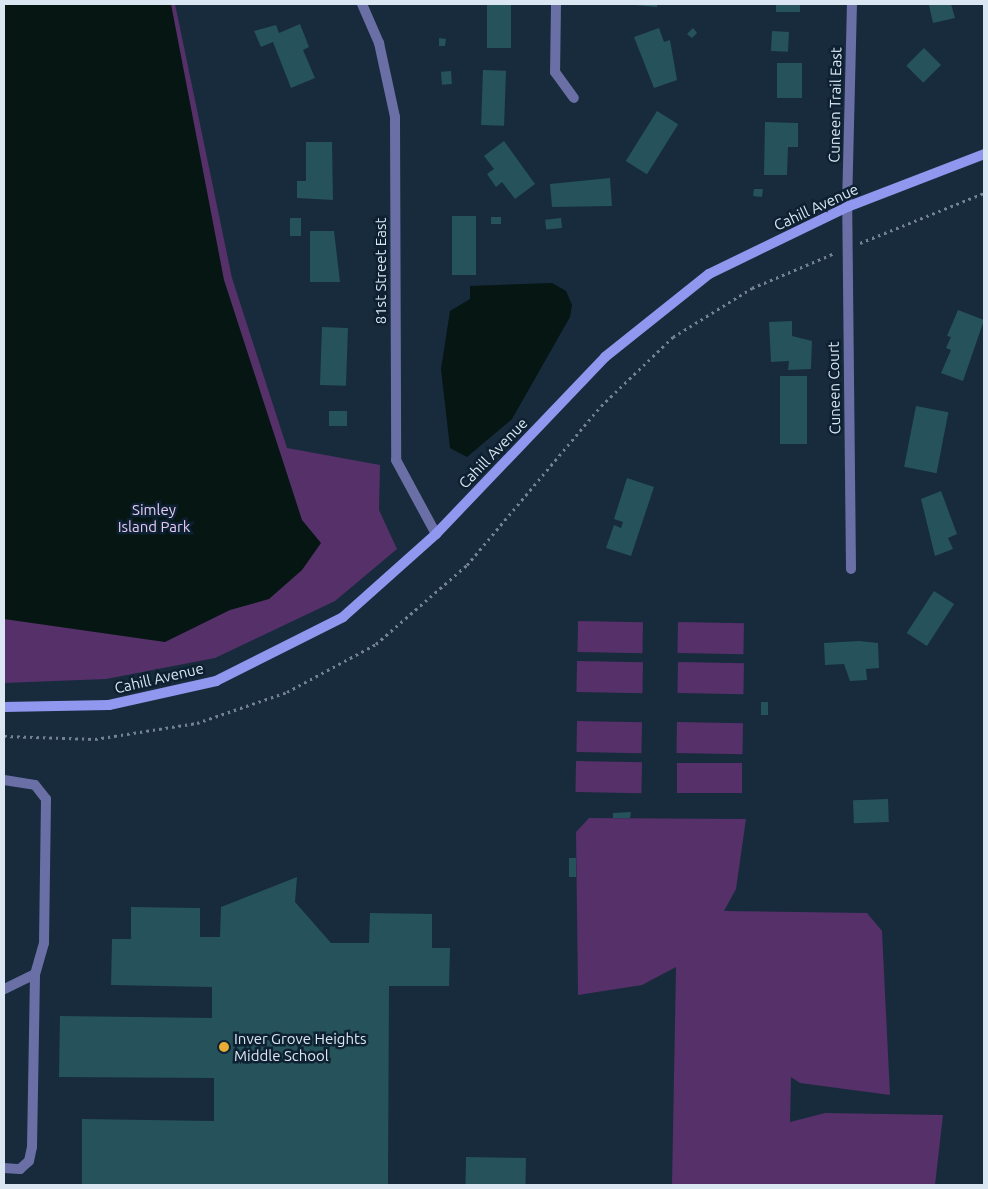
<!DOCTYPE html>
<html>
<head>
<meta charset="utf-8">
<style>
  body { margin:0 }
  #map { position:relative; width:988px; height:1189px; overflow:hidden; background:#172b3c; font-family:Ubuntu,sans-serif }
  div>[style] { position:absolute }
  .green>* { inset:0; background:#553069; transform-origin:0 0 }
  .water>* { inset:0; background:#051613 }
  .building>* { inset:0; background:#25525b; transform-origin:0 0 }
  .path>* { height:3px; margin-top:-1.5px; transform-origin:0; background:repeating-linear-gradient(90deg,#718290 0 2.5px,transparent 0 6.5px) }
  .lane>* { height:10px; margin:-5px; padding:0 5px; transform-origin:5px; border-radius:5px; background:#6a70a6 }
  .street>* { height:10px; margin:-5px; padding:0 5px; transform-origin:5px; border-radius:5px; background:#6a70a6 }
  .secondary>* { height:10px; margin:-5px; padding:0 5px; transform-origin:5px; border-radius:5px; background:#9097ef }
  .dots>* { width:14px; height:14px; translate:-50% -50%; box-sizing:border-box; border:2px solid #0e2132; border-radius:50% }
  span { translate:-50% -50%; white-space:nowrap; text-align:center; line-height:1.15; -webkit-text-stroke:5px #0e2132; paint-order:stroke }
  .street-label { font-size:15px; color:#dae7f2 }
  .park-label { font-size:15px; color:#e4cbf5 }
  .poi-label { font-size:15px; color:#dae7f2 }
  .left { translate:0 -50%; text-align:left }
  .frame { position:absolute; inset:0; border:5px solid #dae7f2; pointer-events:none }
</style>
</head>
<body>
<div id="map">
  <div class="green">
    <i style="clip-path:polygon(4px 4px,175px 4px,232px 278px,287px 448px,380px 465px,379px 510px,397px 549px,335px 601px,215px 658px,106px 679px,4px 683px)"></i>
    <i style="left:578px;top:621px;width:65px;height:31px;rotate:1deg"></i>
    <i style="left:678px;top:622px;width:66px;height:31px;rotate:1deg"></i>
    <i style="left:577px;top:661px;width:66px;height:31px;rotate:1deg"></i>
    <i style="left:678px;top:662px;width:66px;height:31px;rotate:1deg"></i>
    <i style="left:577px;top:721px;width:65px;height:31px;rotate:1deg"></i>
    <i style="left:677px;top:722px;width:66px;height:31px;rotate:1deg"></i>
    <i style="left:576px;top:761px;width:66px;height:31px;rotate:1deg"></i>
    <i style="left:677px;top:763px;width:65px;height:30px"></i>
    <i style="clip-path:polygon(589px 818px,746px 819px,736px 889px,724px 911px,867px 913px,882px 931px,890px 1095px,800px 1083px,791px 1077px,790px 1122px,825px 1113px,943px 1115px,935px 1185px,672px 1185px,676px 967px,642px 985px,578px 995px,576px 832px)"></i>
  </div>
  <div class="water">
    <i style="clip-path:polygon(4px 4px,171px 4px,224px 280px,302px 520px,321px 543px,302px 570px,269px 599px,230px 610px,165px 642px,4px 619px)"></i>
    <i style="clip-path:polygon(552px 283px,566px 291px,572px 305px,570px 317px,512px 419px,467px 457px,450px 448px,441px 369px,450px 311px,470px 299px,470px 286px)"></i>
  </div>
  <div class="building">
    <i style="left:487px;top:4px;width:24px;height:44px"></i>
    <i style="clip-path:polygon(635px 4px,657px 4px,657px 7px,635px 5px)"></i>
    <i style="left:776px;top:4px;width:24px;height:8px"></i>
    <i style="clip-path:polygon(925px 4px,951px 4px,955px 18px,933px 23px,929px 5px)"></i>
    <i style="clip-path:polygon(300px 24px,309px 47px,303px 50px,315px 78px,291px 88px,273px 42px,261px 47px,254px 31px,276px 25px,279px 33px)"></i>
    <i style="clip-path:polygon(659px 28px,664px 42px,670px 40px,677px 80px,654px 88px,634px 37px)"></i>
    <i style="clip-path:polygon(693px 28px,697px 33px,692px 38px,687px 34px)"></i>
    <i style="left:772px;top:31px;width:17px;height:20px;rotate:3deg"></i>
    <i style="clip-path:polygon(439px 38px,446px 39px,445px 46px,439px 46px)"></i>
    <i style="left:924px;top:48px;width:24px;height:25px;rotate:45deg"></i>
    <i style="left:777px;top:63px;width:25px;height:35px"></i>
    <i style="left:483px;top:70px;width:23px;height:55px;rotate:2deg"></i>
    <i style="left:451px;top:71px;width:13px;height:10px;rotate:86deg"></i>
    <i style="left:657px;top:111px;width:25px;height:59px;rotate:32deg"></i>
    <i style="clip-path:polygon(765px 122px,798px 123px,798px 147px,788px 147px,787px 175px,764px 175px)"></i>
    <i style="clip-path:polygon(504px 141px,535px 184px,515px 199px,502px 182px,496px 187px,487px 174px,494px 169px,484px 156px)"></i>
    <i style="clip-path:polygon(306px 142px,332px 142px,333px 200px,297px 198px,297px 181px,306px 181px)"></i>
    <i style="clip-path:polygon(610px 178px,612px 206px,552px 207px,550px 184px)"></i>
    <i style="clip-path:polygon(754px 189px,763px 189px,762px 197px,753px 196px)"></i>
    <i style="left:452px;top:216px;width:24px;height:59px"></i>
    <i style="left:491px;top:217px;width:10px;height:7px"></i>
    <i style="left:290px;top:218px;width:11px;height:18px"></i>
    <i style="left:561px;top:218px;width:10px;height:16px;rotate:84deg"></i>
    <i style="clip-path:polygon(310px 231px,334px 231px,340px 282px,310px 282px)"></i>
    <i style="clip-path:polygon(958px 310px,984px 320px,963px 381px,941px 373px,951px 350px,946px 348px,951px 337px,947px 336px)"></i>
    <i style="clip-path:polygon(792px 321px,792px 336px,812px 341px,811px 369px,788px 370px,789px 361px,771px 362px,769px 322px)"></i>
    <i style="left:322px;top:327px;width:26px;height:58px;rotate:2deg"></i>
    <i style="left:780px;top:376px;width:27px;height:68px"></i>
    <i style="left:916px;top:406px;width:33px;height:62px;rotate:11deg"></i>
    <i style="left:329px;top:411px;width:18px;height:15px"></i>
    <i style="clip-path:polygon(627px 478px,654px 487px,631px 556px,606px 548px,614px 525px,621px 528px,623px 522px,614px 519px)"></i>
    <i style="clip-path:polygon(941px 491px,957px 534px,948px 538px,953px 549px,935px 556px,921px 499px)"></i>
    <i style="left:934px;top:591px;width:24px;height:50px;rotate:33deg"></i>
    <i style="clip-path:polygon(859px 641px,878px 643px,879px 668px,866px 669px,867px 680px,850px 681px,844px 664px,825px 665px,824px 643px)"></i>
    <i style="left:761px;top:702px;width:7px;height:13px"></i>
    <i style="left:888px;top:799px;width:23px;height:35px;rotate:88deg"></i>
    <i style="clip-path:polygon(631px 812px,630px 818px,613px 818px,613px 813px)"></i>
    <i style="left:576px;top:858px;width:19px;height:7px;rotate:90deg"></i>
    <i style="clip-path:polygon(297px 877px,295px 902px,331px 943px,369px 943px,370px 913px,432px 914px,432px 948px,450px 948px,449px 986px,389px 986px,388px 1185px,82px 1185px,82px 1119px,214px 1121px,214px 1078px,59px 1077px,60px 1016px,212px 1018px,212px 987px,111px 985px,112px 939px,131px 939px,131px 907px,200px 908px,200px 937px,220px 937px,221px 907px)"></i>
    <i style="left:466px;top:1157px;width:60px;height:28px;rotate:1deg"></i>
  </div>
  <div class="path">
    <i style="left:860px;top:243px;width:134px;rotate:-22deg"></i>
    <i style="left:4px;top:736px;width:91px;rotate:1.9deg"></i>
    <i style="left:95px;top:739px;width:103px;rotate:-8.9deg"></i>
    <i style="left:197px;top:723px;width:95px;rotate:-19deg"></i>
    <i style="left:287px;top:692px;width:101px;rotate:-28.3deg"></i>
    <i style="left:376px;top:644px;width:121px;rotate:-41deg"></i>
    <i style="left:467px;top:565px;width:208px;rotate:-49.9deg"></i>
    <i style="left:601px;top:406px;width:100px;rotate:-43.8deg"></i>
    <i style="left:673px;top:337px;width:93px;rotate:-31.8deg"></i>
    <i style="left:752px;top:288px;width:90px;rotate:-22.9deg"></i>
  </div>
  <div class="lane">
    <i style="left:4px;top:780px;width:31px;rotate:9deg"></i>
    <i style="left:35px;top:785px;width:18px;rotate:52deg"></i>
    <i style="left:46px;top:799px;width:144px;rotate:90.8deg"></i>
    <i style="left:44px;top:943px;width:32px;rotate:106deg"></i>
    <i style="left:35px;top:974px;width:34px;rotate:154deg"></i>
    <i style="left:4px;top:1168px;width:16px;rotate:4deg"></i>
    <i style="left:20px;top:1169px;width:12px;rotate:-42deg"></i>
    <i style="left:29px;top:1161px;width:14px;rotate:-78deg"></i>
    <i style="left:32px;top:1147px;width:173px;rotate:-89deg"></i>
  </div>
  <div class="street">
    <i style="left:362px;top:4px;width:43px;rotate:66.4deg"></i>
    <i style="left:379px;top:43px;width:76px;rotate:77.8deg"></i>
    <i style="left:395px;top:117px;width:343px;rotate:89.8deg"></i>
    <i style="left:396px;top:460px;width:84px;rotate:61.6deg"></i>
    <i style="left:556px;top:4px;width:68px;rotate:90.8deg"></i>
    <i style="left:555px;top:72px;width:32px;rotate:54deg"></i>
    <i style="left:851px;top:569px;width:362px;rotate:-90.6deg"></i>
    <i style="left:847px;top:207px;width:203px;rotate:-88.6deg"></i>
  </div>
  <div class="secondary">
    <i style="left:4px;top:707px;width:105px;rotate:-1.1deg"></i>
    <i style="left:109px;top:705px;width:110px;rotate:-12.6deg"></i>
    <i style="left:216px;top:681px;width:142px;rotate:-26.7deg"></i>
    <i style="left:343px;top:617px;width:125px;rotate:-41.7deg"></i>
    <i style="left:436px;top:534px;width:245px;rotate:-46.3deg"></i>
    <i style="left:605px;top:357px;width:133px;rotate:-38.6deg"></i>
    <i style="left:709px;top:274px;width:153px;rotate:-25.9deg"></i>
    <i style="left:847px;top:207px;width:147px;rotate:-21.1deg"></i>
  </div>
  <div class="dots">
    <i style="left:224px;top:1047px;background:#e6ac36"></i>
  </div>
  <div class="street-label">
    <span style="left:835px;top:105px;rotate:-89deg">Cuneen Trail East</span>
    <span style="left:816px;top:207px;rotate:-25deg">Cahill Avenue</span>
    <span style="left:381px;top:271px;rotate:-90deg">81st Street East</span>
    <span style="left:834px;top:388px;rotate:-91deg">Cuneen Court</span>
    <span style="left:493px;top:453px;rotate:-46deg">Cahill Avenue</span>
    <span style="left:159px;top:678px;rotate:-13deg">Cahill Avenue</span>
  </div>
  <div class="park-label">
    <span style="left:154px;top:518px">Simley<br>Island Park</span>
  </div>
  <div class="poi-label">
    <span class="left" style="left:234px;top:1047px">Inver Grove Heights<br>Middle School</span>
  </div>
  <div class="frame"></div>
</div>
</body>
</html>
